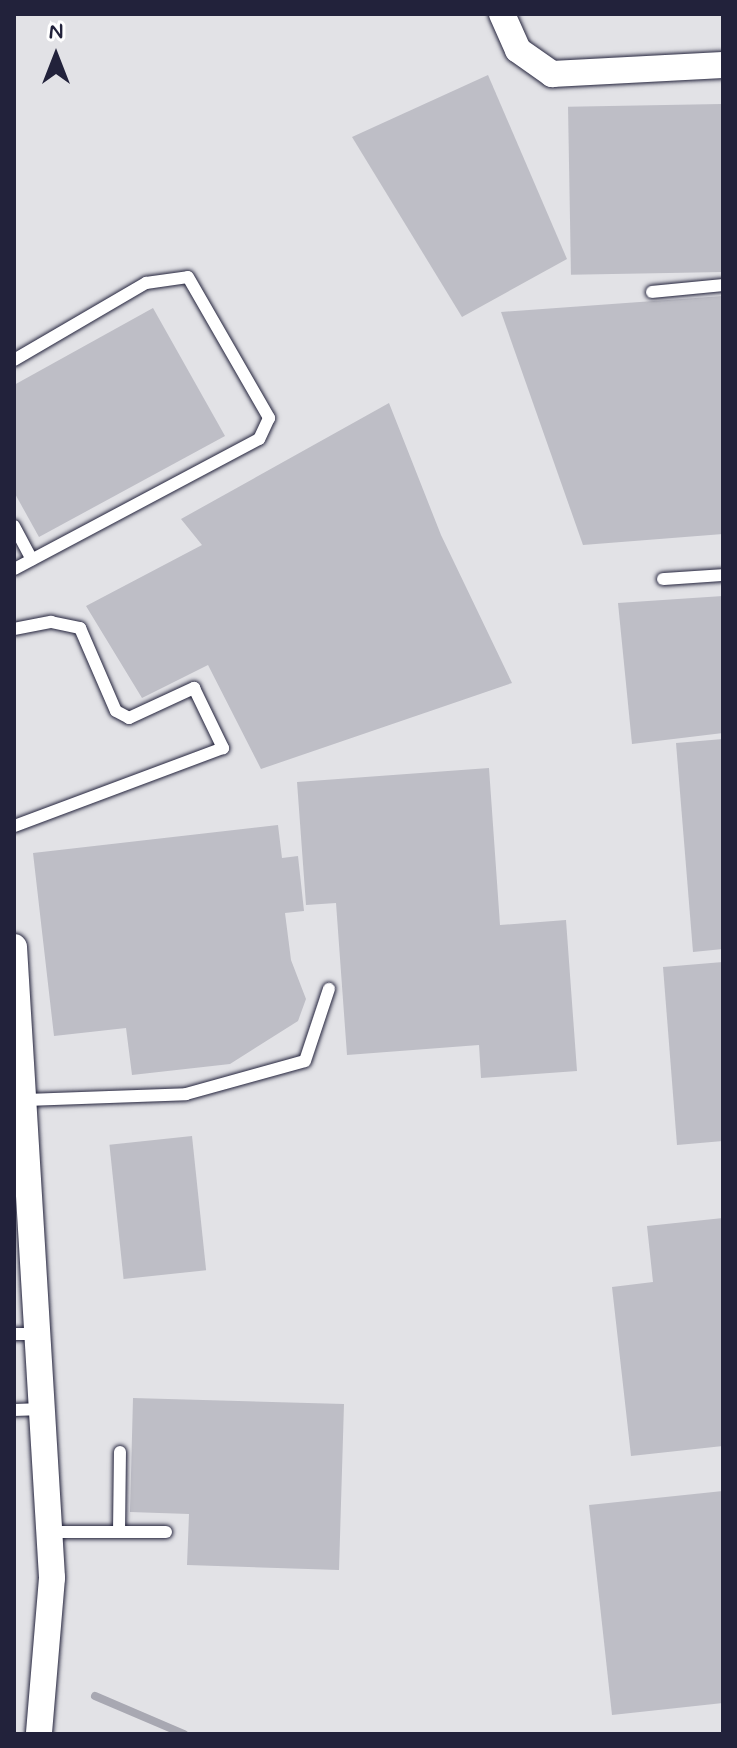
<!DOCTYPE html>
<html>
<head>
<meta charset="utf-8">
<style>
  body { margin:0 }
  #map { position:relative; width:737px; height:1748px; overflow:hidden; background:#f2f2f3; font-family:Mynerve,sans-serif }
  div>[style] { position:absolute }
  .built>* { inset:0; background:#e2e2e6; transform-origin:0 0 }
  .stream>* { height:8px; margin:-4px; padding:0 4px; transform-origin:4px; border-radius:4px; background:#a8a8b2 }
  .building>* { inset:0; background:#bebec6; transform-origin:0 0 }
  .roads { filter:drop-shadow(0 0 2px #22223b) drop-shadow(0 0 2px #22223b) }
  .lane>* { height:12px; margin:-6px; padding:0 6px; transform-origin:6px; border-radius:6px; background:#fff }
  .street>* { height:26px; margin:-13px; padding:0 13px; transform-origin:13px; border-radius:13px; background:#fff }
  span { translate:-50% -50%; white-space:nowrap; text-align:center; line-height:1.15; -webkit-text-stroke:8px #fff; paint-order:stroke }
  .frame { position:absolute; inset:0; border:16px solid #22223b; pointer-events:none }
  .north { position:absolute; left:16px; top:16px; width:80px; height:80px; -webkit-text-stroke:6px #fff; paint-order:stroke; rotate:0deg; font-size:22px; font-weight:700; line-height:32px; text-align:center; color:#22223b }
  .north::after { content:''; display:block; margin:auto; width:28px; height:36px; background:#22223b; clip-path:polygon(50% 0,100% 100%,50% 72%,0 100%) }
</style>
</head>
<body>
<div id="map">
  <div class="built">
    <i style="left:14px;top:14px;width:709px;height:1720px"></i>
  </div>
  <div class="stream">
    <i style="left:95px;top:1696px;width:97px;rotate:23.1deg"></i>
  </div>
  <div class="building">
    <i style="clip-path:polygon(488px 75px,567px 259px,462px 317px,352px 137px)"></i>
    <i style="left:721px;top:104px;width:168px;height:153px;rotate:89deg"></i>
    <i style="clip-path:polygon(723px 296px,723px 534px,583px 545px,501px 312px)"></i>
    <i style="clip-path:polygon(153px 308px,225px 436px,39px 537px,14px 492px,14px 385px)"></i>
    <i style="clip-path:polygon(389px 403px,441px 535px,512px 683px,261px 769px,208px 665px,142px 698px,86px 606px,202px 545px,181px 519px)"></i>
    <i style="clip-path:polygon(723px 596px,723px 733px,632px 744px,618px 603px)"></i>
    <i style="clip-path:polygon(723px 739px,723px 949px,693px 952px,676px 743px)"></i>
    <i style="clip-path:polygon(489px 768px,500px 925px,566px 920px,577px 1071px,481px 1078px,479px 1045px,347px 1055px,336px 903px,306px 905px,297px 782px)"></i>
    <i style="clip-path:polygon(278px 825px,282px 858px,298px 856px,304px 911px,285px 913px,291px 960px,306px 999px,298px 1021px,230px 1064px,132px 1075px,126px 1028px,54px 1036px,33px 853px)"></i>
    <i style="clip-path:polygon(723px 962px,723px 1141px,677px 1145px,663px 967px)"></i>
    <i style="left:192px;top:1136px;width:135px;height:83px;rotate:84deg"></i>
    <i style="clip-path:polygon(723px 1218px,723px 1446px,631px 1456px,612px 1287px,653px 1282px,647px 1226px)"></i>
    <i style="clip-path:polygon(133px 1398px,344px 1404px,339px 1570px,187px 1565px,189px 1514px,130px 1512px)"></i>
    <i style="clip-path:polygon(723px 1491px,723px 1703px,612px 1715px,589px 1505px)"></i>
  </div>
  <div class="roads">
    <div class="lane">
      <i style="left:652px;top:292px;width:71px;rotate:-5.6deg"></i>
      <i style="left:14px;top:360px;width:153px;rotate:-30.3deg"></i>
      <i style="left:146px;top:283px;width:42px;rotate:-8.1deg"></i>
      <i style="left:188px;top:277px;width:163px;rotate:60.1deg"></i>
      <i style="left:269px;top:418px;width:23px;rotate:115deg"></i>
      <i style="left:259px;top:439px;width:277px;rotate:152deg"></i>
      <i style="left:14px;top:526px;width:38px;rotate:62deg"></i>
      <i style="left:663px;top:579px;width:60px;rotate:-3.8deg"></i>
      <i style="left:14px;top:629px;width:38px;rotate:-11deg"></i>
      <i style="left:51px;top:622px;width:30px;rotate:12deg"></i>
      <i style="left:80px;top:628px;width:90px;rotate:66.6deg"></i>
      <i style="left:116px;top:711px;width:15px;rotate:28deg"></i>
      <i style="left:129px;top:718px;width:72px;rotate:-24.8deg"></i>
      <i style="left:194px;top:688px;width:67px;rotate:64.2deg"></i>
      <i style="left:223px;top:748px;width:223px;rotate:159.5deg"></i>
      <i style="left:26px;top:1100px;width:160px;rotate:-2.1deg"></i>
      <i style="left:186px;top:1094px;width:123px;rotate:-15.5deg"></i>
      <i style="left:305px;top:1061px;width:76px;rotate:-71.6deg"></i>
      <i style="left:14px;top:1334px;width:25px"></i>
      <i style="left:14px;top:1410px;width:29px;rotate:-2deg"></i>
      <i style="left:49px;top:1532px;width:117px"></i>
      <i style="left:119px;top:1532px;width:80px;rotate:-89.3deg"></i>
    </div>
    <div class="street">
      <i style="left:502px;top:14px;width:39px;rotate:66deg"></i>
      <i style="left:518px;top:50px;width:42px;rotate:35.2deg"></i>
      <i style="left:552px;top:74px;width:171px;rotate:-3deg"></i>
      <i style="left:14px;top:947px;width:632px;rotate:86.55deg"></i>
      <i style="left:52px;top:1578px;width:157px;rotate:94.8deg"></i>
    </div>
  </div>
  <div class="frame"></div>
  <div class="north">N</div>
</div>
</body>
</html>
